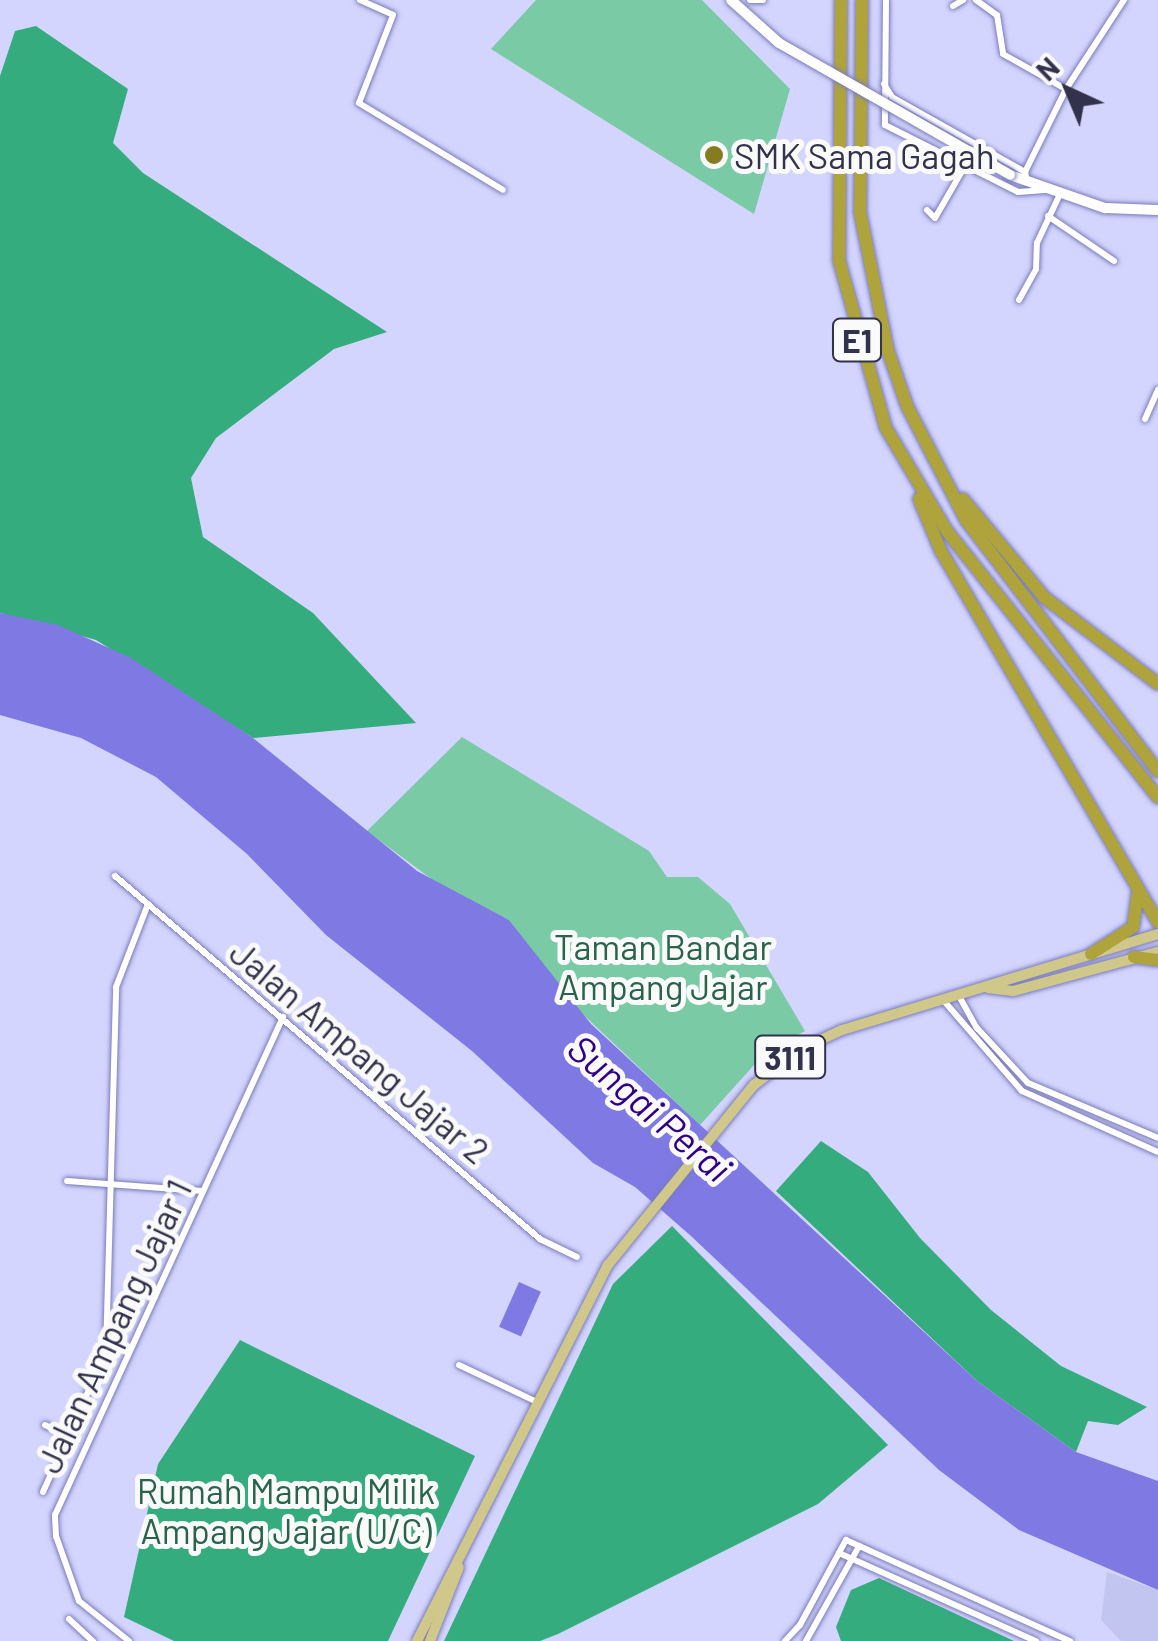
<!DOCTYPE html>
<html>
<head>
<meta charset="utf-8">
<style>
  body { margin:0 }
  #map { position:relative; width:1158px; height:1641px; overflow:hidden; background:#d3d5fe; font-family:Barlow,sans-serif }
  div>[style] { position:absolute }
  .built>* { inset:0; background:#c3c5f1 }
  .green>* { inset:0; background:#79caa5 }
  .forest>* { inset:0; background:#35ac7e }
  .water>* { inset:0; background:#7f79e4; transform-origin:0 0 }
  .roads { filter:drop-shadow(0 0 2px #7b7bba) drop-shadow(0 0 2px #7b7bba) }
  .street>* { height:6px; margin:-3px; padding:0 3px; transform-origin:3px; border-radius:3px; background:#fff }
  .secondary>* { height:10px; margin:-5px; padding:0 5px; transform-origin:5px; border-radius:5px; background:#fff }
  .primary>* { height:10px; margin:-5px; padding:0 5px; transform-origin:5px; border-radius:5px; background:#cfc88a }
  .highway>* { height:12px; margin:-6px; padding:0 6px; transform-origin:6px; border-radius:6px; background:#afa43c }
  .bridges { filter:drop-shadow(0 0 2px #7b7bba) drop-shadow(0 0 2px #7b7bba) }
  .secondary-bridge>* { height:10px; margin:-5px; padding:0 5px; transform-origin:5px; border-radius:5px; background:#fff }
  .dots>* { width:28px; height:28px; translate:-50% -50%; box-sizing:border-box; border:5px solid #fafafa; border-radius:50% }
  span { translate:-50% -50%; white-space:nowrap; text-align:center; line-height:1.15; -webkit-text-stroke:10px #fafafa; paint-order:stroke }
  .shield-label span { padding:2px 8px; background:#fafafa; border:2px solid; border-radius:8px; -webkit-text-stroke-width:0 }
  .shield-label { font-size:32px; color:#32324d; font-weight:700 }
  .poi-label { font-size:35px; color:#32324d }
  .left { translate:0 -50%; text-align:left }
  .park-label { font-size:35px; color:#28634b }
  .street-label { font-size:35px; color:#32324d }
  .water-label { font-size:38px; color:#2f0089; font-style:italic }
  .north { position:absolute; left:1018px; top:40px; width:100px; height:100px; -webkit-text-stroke:8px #fafafa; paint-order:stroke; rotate:316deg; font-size:28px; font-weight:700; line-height:40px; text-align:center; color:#32324d }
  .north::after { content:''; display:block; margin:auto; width:35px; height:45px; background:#32324d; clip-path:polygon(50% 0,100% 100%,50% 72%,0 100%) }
</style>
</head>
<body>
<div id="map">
  <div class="built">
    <i style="clip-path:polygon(1107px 1572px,1158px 1590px,1158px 1641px,1121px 1641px,1101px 1620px)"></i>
  </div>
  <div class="green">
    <i style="clip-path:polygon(536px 0,702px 0,790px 89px,754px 214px,491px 49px)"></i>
    <i style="clip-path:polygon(462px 737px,649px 851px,667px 877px,698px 877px,730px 904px,805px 1031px,765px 1053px,700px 1125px,570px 1002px,509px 920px,441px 886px,367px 831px)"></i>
  </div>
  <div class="forest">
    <i style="clip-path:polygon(36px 26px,128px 89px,113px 143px,143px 173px,387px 332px,334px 349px,216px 438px,191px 478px,203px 537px,313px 613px,416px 723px,253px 738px,96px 640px,0 613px,0 76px,15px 31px)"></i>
    <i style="clip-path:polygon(821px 1141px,868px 1172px,920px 1238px,991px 1310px,1061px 1366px,1147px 1407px,1118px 1425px,1088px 1421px,1076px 1452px,977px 1381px,776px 1191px)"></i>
    <i style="clip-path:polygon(672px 1226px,888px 1445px,818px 1504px,558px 1634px,540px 1641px,444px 1641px,613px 1284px)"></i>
    <i style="clip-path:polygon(240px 1340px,475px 1456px,388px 1641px,174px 1641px,124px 1617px,158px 1464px)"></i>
    <i style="clip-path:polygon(879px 1578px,1014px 1641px,841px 1641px,836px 1627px,851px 1590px)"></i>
  </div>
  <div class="water">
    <i style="clip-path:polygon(0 613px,58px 625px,131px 658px,253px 738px,417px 871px,509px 920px,591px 1024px,977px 1381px,1076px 1452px,1158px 1481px,1158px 1590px,1019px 1530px,939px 1470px,691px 1236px,635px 1187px,593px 1163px,472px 1051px,326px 935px,247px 854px,156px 777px,81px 738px,0 715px)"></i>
    <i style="left:519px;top:1282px;width:24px;height:49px;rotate:24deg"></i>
  </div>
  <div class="roads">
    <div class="street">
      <i style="left:360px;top:0;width:36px;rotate:24deg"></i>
      <i style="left:393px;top:15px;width:94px;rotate:111.1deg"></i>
      <i style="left:359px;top:103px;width:168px;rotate:31.1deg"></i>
      <i style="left:750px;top:0;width:13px"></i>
      <i style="left:886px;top:0;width:125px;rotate:90.5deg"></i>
      <i style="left:885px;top:125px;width:149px;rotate:26.7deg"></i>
      <i style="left:1018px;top:192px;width:27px;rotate:-4deg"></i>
      <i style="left:976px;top:0;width:26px;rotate:36deg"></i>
      <i style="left:997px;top:15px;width:39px;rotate:81deg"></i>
      <i style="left:1003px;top:54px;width:72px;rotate:29.1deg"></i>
      <i style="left:953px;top:6px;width:12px;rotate:-31deg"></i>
      <i style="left:884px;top:84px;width:15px;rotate:58deg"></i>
      <i style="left:892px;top:97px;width:153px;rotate:29.4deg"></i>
      <i style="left:1027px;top:182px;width:10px;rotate:-101deg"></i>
      <i style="left:1025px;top:172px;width:93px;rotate:-63.7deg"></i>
      <i style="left:1066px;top:89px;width:106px;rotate:-56.9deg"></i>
      <i style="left:927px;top:210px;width:11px;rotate:45deg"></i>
      <i style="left:935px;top:218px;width:60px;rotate:-60deg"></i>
      <i style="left:1048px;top:216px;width:80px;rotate:34.3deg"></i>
      <i style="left:1019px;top:300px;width:35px;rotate:-61deg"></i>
      <i style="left:1036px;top:269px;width:26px;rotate:-88deg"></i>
      <i style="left:1037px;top:243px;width:52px;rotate:-64.9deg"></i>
      <i style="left:1145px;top:419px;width:32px;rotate:-66deg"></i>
      <i style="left:115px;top:876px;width:559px;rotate:40.5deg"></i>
      <i style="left:540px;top:1239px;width:41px;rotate:25.9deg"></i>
      <i style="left:959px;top:996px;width:37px;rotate:61deg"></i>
      <i style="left:977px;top:1028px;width:75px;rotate:47.2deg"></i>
      <i style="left:1028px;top:1083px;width:141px;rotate:22.9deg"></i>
      <i style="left:944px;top:1001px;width:119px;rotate:49.1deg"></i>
      <i style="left:1022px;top:1091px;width:149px;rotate:24.2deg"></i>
      <i style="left:67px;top:1181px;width:136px;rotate:4.2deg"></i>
      <i style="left:459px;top:1365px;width:86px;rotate:25.4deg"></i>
      <i style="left:45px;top:1425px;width:26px;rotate:25deg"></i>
      <i style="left:43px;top:1492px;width:154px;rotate:-65.8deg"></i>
      <i style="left:106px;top:1352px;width:365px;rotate:-88.4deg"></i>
      <i style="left:116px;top:987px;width:89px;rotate:-68.9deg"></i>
      <i style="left:839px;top:1553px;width:216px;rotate:24.1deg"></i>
      <i style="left:69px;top:1619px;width:33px;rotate:43deg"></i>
      <i style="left:129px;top:1641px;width:64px;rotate:-141.3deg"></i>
      <i style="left:79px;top:1601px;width:69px;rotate:-109.5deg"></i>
      <i style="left:56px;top:1536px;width:21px;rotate:-93deg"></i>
      <i style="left:55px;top:1515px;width:548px;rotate:-65.4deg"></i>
      <i style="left:785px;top:1641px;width:22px;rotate:-47deg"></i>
      <i style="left:800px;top:1625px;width:97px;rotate:-61.6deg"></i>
      <i style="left:846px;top:1540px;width:246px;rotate:24.3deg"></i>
      <i style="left:806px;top:1641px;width:109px;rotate:-60.8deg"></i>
    </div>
    <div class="secondary">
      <i style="left:1010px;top:175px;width:101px;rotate:19.2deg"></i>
      <i style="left:1105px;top:208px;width:53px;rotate:2.2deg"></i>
    </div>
    <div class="primary">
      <i style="left:988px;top:988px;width:25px;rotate:7deg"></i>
      <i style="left:1013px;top:991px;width:150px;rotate:-15.1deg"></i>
      <i style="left:417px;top:1641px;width:422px;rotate:-63.1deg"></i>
      <i style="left:608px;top:1265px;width:232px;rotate:-51deg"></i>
      <i style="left:754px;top:1085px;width:59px;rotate:-37.5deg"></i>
      <i style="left:801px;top:1049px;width:45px;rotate:-24.9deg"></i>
      <i style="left:842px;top:1030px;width:330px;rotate:-16.9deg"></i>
      <i style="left:430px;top:1641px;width:79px;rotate:-68.6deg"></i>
    </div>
    <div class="highway">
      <i style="left:841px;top:0;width:260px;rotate:90.4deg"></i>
      <i style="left:839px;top:260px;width:174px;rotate:74.4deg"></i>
      <i style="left:886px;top:428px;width:120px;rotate:59.4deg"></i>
      <i style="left:947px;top:531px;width:340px;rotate:51.6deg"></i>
      <i style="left:862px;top:0;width:212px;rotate:90.5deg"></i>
      <i style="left:860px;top:212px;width:142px;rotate:78.6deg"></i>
      <i style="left:888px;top:351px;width:58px;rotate:70.9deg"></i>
      <i style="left:907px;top:406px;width:128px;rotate:62.6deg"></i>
      <i style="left:966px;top:520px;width:316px;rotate:52.6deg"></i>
      <i style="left:919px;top:499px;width:56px;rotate:67.1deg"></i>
      <i style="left:941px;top:551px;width:430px;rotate:59.7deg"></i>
      <i style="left:963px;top:499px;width:127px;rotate:50.4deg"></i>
      <i style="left:1044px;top:597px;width:143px;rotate:37.3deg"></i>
      <i style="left:1091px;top:954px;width:50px;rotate:-32.7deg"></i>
      <i style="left:1133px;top:927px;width:35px;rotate:-82deg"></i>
      <i style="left:1134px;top:957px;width:24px;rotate:7deg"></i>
    </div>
  </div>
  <div class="bridges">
    <div class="secondary-bridge">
      <i style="left:731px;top:0;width:64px;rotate:41.9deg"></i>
      <i style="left:779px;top:43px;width:266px;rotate:29.7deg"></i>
    </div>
  </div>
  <div class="dots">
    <i style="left:714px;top:155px;background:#857c22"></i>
  </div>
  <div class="shield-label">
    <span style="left:857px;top:340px">E1</span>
    <span style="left:790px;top:1057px">3111</span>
  </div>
  <div class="poi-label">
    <span class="left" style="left:734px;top:155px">SMK Sama Gagah</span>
  </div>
  <div class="park-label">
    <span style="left:663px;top:966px">Taman Bandar<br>Ampang Jajar</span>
    <span style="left:286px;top:1510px">Rumah Mampu Milik<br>Ampang Jajar (U/C)</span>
  </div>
  <div class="street-label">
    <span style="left:360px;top:1051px;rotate:40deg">Jalan Ampang Jajar 2</span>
    <span style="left:113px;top:1326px;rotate:-65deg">Jalan Ampang Jajar 1</span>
  </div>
  <div class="water-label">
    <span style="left:650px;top:1108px;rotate:41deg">Sungai Perai</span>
  </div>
  <div class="north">N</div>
</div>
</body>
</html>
